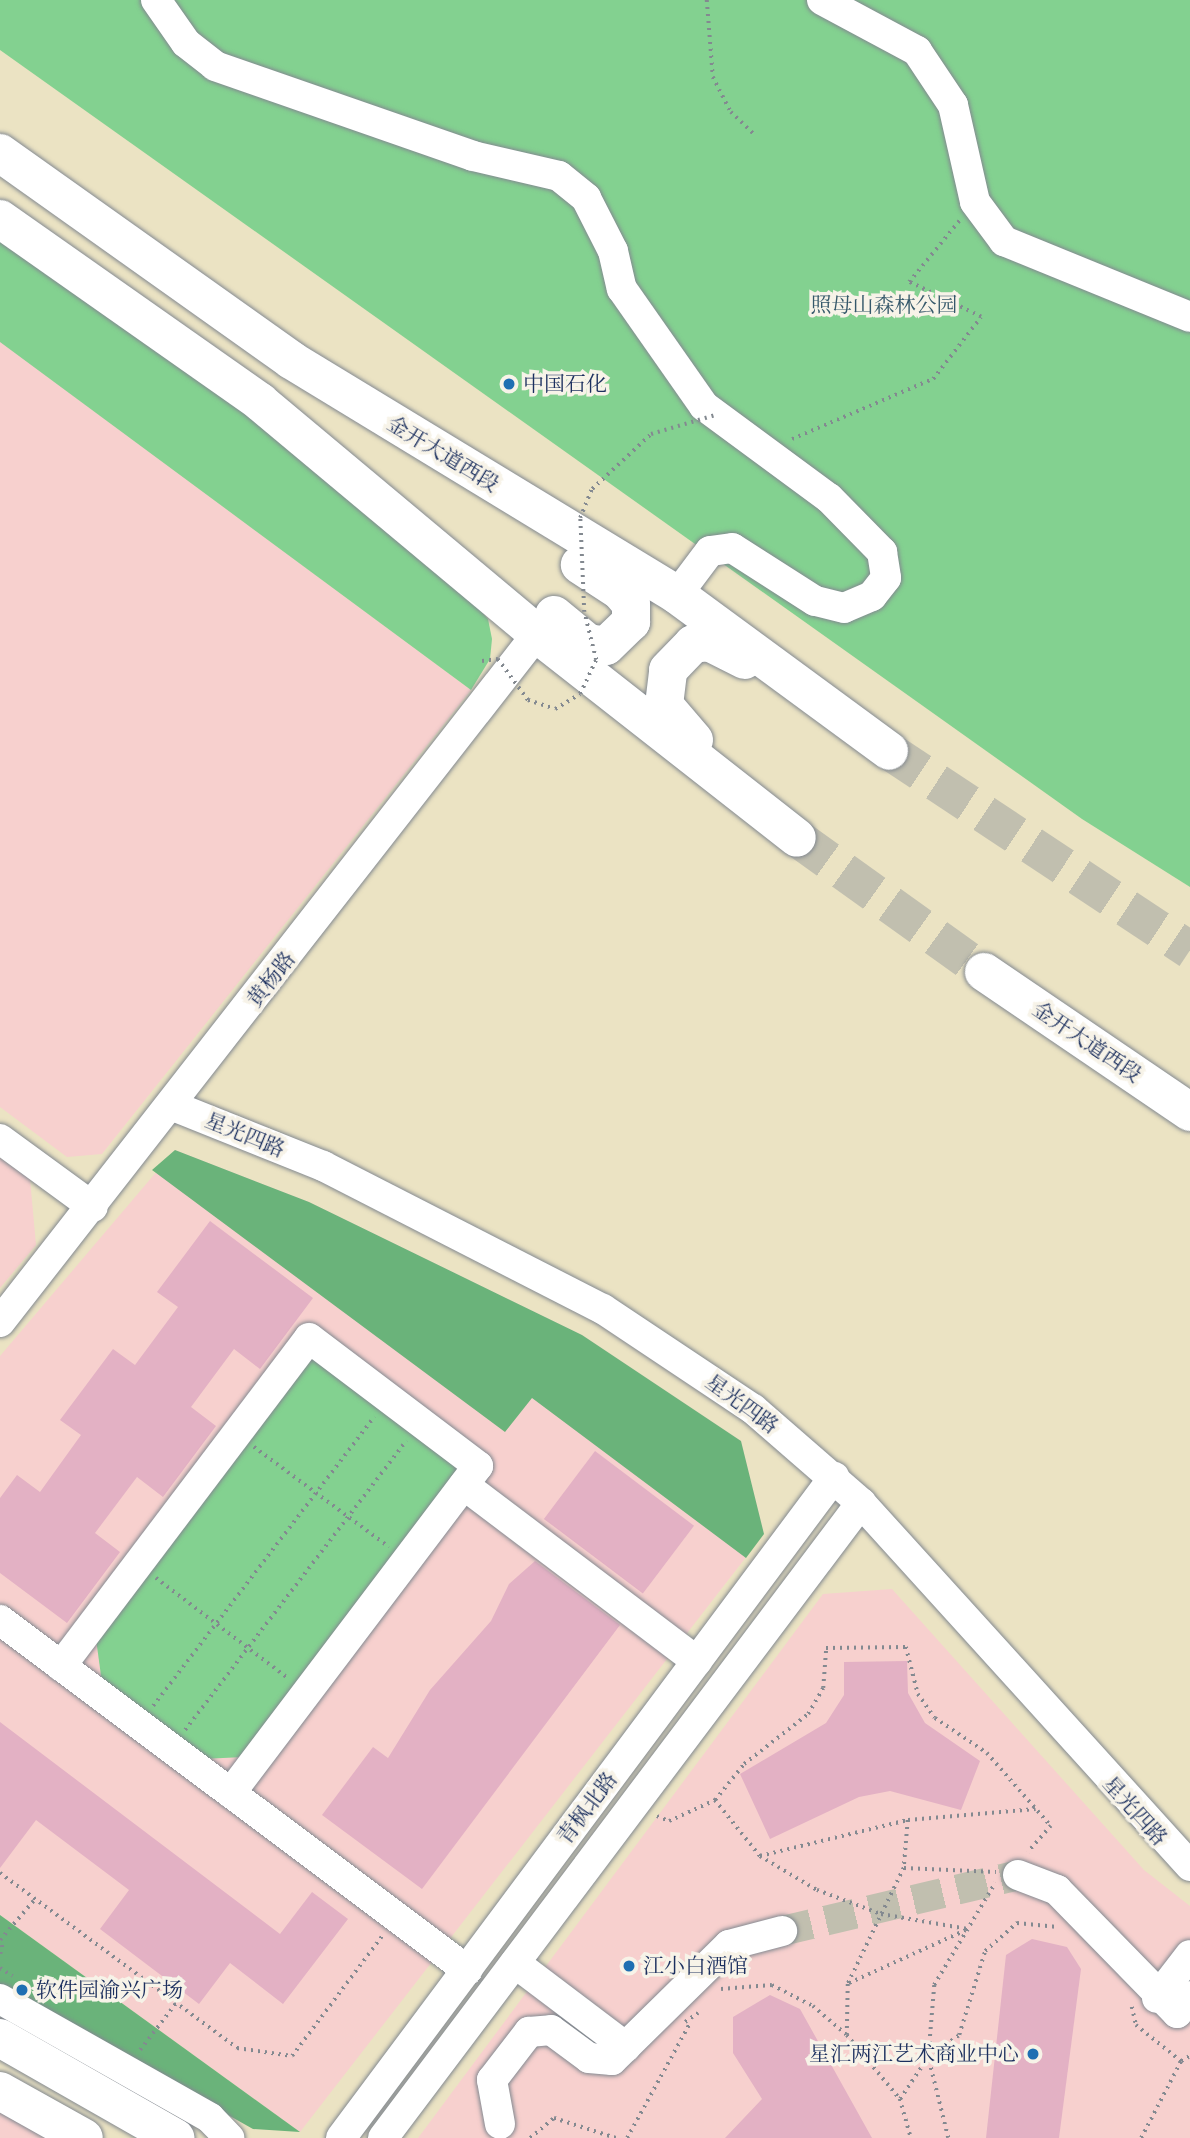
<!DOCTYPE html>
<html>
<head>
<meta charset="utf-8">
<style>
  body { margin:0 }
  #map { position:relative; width:1190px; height:2138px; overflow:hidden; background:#ebe3c3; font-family:Alegreya,"Noto Serif SC",serif }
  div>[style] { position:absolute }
  .built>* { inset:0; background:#f7d0ce }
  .green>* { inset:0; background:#83d190 }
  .forest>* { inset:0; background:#6ab37a }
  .building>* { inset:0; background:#e3b1c4; transform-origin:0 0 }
  .minor-tunnel>* { height:30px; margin-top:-15px; transform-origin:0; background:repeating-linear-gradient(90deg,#c1bfaf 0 30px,transparent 0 45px) }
  .major-tunnel>* { height:38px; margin-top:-19px; transform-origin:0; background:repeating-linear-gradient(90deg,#c1bfaf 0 38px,transparent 0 57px) }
  .path>* { height:3.5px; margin-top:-1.75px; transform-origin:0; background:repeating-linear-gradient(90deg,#838990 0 2px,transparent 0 7px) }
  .roads { filter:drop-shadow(0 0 2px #838990) drop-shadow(0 0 2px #838990) }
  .minor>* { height:30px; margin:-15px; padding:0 15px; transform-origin:15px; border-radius:15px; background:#fff }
  .major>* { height:38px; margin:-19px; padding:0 19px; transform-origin:19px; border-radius:19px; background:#fff }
  .path-bridge>* { height:3.5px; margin-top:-1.75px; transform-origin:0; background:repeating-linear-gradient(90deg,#838990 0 2px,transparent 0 7px) }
  .dots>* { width:19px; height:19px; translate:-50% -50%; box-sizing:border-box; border:4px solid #f7f3e8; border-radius:50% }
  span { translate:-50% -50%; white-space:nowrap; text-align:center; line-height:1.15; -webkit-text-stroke:7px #f7f3e8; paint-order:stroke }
  .park-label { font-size:21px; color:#35586a }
  .poi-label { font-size:21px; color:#1b2f5e }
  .left { translate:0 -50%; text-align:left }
  .right { translate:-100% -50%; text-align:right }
  .street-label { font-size:21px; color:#1b2f5e }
</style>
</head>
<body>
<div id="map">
  <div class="built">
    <i style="clip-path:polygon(0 341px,471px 690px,102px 1154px,67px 1157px,0 1107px)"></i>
    <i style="clip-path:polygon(175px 1150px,309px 1202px,582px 1335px,741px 1441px,764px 1534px,300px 2132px,0 1915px,0 1356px)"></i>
    <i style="clip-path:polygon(0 1158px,30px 1179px,36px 1245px,0 1288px)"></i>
    <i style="clip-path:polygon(892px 1589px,1144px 1870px,1190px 1906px,1190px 2138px,418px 2138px,823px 1594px)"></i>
    <i style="clip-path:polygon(0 2104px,52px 2138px,0 2138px)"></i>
  </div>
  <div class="green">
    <i style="clip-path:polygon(0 0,1190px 0,1190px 887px,1082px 819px,0 50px)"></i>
    <i style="clip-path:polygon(0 240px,242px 407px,469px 597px,488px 619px,492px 639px,490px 659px,471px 690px,0 342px)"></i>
    <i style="clip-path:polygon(311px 1354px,461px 1468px,244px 1757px,202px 1759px,102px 1683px,96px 1639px)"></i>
  </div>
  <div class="forest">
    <i style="clip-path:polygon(175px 1150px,309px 1202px,582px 1335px,741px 1441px,764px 1534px,746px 1558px,532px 1398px,505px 1432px,152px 1170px)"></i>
    <i style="clip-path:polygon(0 1915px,300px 2132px,253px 2129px,0 1987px)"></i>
  </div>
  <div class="building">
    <i style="clip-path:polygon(210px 1221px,313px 1298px,260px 1369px,234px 1349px,191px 1407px,216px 1426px,163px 1497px,137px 1477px,95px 1533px,120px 1552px,67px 1623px,0 1573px,0 1498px,17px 1475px,40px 1492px,81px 1435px,60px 1420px,113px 1349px,135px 1365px,178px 1307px,157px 1292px)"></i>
    <i style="left:595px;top:1451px;width:124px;height:85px;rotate:37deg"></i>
    <i style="clip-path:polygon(535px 1561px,620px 1625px,422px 1889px,322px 1815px,373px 1747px,388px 1758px,430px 1690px,491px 1621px,509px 1584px)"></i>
    <i style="clip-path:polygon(907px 1661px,908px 1693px,925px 1723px,980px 1761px,961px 1810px,890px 1791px,859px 1797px,770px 1839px,740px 1774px,826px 1723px,844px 1695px,844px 1662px)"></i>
    <i style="clip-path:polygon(0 1722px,280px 1934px,312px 1892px,348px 1919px,283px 2004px,230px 1963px,199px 2004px,100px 1929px,129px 1890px,36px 1820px,0 1868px)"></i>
    <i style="clip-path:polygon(1032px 1939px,1067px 1947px,1081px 1969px,1059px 2138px,986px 2138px,1006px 1955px)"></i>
    <i style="clip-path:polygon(770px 1995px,800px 2009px,872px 2138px,725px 2138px,762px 2099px,733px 2053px,733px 2017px)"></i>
  </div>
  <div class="minor-tunnel">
    <i style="left:782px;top:1931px;width:243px;rotate:-13.3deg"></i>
  </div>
  <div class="major-tunnel">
    <i style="left:889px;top:751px;width:361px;rotate:33.5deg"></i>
    <i style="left:797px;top:838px;width:230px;rotate:35.6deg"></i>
  </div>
  <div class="path">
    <i style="left:707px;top:0;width:77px;rotate:85.5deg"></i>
    <i style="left:713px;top:77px;width:39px;rotate:63deg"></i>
    <i style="left:731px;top:112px;width:32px;rotate:44deg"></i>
    <i style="left:792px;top:439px;width:153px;rotate:-23.1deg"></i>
    <i style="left:933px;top:379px;width:78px;rotate:-52.3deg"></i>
    <i style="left:981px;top:317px;width:80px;rotate:-154.1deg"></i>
    <i style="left:909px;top:282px;width:80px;rotate:-50.6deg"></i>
    <i style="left:254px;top:1447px;width:168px;rotate:36.5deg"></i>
    <i style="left:156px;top:1578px;width:167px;rotate:37.2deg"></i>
    <i style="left:153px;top:1706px;width:364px;rotate:-52.6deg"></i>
    <i style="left:185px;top:1730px;width:364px;rotate:-52.6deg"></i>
    <i style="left:715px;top:1800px;width:46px;rotate:-51.1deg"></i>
    <i style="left:744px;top:1764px;width:81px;rotate:-38deg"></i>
    <i style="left:808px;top:1714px;width:30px;rotate:-60deg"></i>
    <i style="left:823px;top:1688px;width:40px;rotate:-85.7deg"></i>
    <i style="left:826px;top:1648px;width:80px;rotate:-0.7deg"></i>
    <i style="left:906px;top:1647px;width:49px;rotate:75.7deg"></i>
    <i style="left:918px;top:1694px;width:29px;rotate:55deg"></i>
    <i style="left:935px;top:1718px;width:63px;rotate:33.9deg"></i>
    <i style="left:987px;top:1753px;width:97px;rotate:48.8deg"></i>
    <i style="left:1051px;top:1826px;width:35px;rotate:131deg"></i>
    <i style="left:657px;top:1816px;width:13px;rotate:23deg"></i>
    <i style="left:669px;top:1821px;width:51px;rotate:-24.5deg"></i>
    <i style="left:715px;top:1800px;width:72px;rotate:51.2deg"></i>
    <i style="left:760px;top:1856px;width:66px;rotate:30.8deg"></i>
    <i style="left:817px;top:1890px;width:68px;rotate:20.6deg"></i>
    <i style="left:881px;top:1914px;width:88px;rotate:9.8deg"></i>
    <i style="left:908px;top:1820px;width:48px;rotate:94.8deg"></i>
    <i style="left:904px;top:1868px;width:129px;rotate:115.8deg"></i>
    <i style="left:848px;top:1984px;width:51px;rotate:91.1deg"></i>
    <i style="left:847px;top:2035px;width:83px;rotate:50.4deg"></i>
    <i style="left:900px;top:2099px;width:41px;rotate:74.2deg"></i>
    <i style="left:760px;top:1856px;width:152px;rotate:-13.7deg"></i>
    <i style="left:908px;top:1820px;width:128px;rotate:-4.9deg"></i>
    <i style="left:904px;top:1868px;width:92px;rotate:2.5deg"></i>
    <i style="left:0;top:1873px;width:295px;rotate:36.4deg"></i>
    <i style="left:237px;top:2048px;width:56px;rotate:8.3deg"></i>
    <i style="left:292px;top:2056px;width:151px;rotate:-53.1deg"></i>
    <i style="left:0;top:1940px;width:54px;rotate:-49.5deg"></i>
    <i style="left:0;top:1954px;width:12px;rotate:-76deg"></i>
    <i style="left:0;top:1968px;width:15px;rotate:32deg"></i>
    <i style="left:849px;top:1983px;width:128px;rotate:-24.4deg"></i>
    <i style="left:721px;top:1989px;width:51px;rotate:-4.5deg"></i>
    <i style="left:772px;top:1985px;width:46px;rotate:27.1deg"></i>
    <i style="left:813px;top:2006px;width:45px;rotate:40.5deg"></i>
    <i style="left:1132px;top:2007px;width:18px;rotate:77deg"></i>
    <i style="left:1136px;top:2025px;width:58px;rotate:38.7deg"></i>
    <i style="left:685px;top:2022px;width:16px;rotate:-35deg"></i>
    <i style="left:140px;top:2050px;width:59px;rotate:-52.5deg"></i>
    <i style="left:900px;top:2099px;width:50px;rotate:-56.3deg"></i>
    <i style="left:928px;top:2057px;width:38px;rotate:-35deg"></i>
    <i style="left:959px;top:2035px;width:88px;rotate:-72.8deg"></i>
    <i style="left:985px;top:1951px;width:43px;rotate:-41.2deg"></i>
    <i style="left:1017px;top:1923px;width:41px;rotate:5.6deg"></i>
    <i style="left:530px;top:2138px;width:31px;rotate:-40deg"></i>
    <i style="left:554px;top:2118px;width:65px;rotate:17.9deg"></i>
    <i style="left:627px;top:2138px;width:131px;rotate:-61.3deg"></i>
    <i style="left:948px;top:2138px;width:83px;rotate:-103.9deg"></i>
    <i style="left:928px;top:2057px;width:72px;rotate:-85.2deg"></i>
    <i style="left:934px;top:1985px;width:119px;rotate:-59.1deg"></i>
    <i style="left:1141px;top:2138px;width:87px;rotate:-62.5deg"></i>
    <i style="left:1181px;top:2061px;width:10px;rotate:-29deg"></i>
  </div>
  <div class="roads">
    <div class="minor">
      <i style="left:156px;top:0;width:52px;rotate:55.1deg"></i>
      <i style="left:186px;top:43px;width:37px;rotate:38deg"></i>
      <i style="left:215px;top:66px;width:273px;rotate:19.2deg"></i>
      <i style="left:473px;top:156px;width:88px;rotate:13.1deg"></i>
      <i style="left:559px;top:176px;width:35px;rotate:39deg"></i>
      <i style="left:586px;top:198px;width:59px;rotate:63deg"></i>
      <i style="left:613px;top:251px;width:39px;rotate:77deg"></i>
      <i style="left:622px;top:289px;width:143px;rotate:55deg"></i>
      <i style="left:704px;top:406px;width:155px;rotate:36.4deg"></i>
      <i style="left:829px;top:498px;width:76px;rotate:45.5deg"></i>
      <i style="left:882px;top:552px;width:26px;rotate:81deg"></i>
      <i style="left:886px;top:578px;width:23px;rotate:128deg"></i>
      <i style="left:872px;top:596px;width:30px;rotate:157deg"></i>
      <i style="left:844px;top:608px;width:30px;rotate:-166deg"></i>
      <i style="left:815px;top:601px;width:98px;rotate:-147.4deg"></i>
      <i style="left:732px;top:548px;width:22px;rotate:172deg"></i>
      <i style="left:710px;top:551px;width:55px;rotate:126.9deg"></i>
      <i style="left:822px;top:0;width:108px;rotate:28.2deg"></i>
      <i style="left:917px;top:51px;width:65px;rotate:56.3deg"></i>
      <i style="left:953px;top:105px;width:99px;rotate:77.2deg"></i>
      <i style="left:975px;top:202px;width:49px;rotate:53.4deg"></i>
      <i style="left:1004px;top:241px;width:201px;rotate:22.2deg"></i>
      <i style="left:173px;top:1106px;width:162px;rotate:21.8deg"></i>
      <i style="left:323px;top:1166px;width:314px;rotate:27.1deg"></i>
      <i style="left:603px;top:1309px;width:180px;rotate:33.7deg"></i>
      <i style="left:753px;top:1409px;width:143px;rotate:41deg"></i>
      <i style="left:861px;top:1503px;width:490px;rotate:47.8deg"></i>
      <i style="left:0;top:1139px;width:115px;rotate:36.2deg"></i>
      <i style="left:0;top:1322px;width:873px;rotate:-52.03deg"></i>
      <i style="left:464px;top:1485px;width:292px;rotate:37.1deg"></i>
      <i style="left:0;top:1620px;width:584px;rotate:36.85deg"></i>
      <i style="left:61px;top:1666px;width:411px;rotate:-52.9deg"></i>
      <i style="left:309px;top:1338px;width:212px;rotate:37.1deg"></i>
      <i style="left:478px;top:1466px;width:410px;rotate:127.1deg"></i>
      <i style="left:1018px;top:1875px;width:42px;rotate:21deg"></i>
      <i style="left:1057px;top:1890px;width:172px;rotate:45.7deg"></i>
      <i style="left:1177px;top:2013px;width:21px;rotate:-53deg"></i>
      <i style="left:515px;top:1963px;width:139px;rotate:37.1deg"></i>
      <i style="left:1157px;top:1998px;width:54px;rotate:-52.5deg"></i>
      <i style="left:0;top:1999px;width:241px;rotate:29.5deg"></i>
      <i style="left:210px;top:2118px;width:28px;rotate:46deg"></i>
      <i style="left:500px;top:2124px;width:45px;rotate:-100.3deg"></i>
      <i style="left:492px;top:2080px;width:61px;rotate:-52.4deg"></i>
      <i style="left:529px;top:2032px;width:22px;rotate:-5deg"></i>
      <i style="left:551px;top:2030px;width:47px;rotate:36.4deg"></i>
      <i style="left:589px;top:2058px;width:23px;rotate:5deg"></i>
      <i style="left:612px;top:2060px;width:164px;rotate:-44.5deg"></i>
      <i style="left:729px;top:1945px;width:55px;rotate:-14.8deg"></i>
      <i style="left:341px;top:2138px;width:825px;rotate:-53.28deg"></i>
      <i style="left:383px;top:2138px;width:795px;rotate:-53.03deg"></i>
    </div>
    <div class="major">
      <i style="left:0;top:153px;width:357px;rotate:35.4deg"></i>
      <i style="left:291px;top:360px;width:452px;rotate:31.3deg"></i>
      <i style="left:677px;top:595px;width:263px;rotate:36.3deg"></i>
      <i style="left:0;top:219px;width:318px;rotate:35.1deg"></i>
      <i style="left:260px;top:402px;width:361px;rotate:39.9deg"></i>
      <i style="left:537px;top:634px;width:330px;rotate:38.1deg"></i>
      <i style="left:554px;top:615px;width:44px;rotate:39.5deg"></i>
      <i style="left:588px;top:643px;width:18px;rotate:9deg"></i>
      <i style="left:606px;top:646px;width:35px;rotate:-44deg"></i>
      <i style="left:631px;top:622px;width:18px;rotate:-90deg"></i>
      <i style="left:631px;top:604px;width:17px;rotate:-130deg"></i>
      <i style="left:620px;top:591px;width:48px;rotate:-147deg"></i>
      <i style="left:694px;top:740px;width:46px;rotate:-130.6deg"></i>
      <i style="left:664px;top:705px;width:35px;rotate:-83deg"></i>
      <i style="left:668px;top:670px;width:36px;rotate:-46deg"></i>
      <i style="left:693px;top:644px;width:16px;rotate:-7deg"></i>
      <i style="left:709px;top:642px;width:40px;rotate:26.6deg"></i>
      <i style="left:984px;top:972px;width:249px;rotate:34.2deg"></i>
      <i style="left:0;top:2038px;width:202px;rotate:29.7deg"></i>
      <i style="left:0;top:2091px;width:96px;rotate:29.2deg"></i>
    </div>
  </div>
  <div class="path-bridge">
    <i style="left:482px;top:661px;width:16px;rotate:-7deg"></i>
    <i style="left:498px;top:659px;width:51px;rotate:53.8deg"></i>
    <i style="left:528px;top:700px;width:28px;rotate:18deg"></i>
    <i style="left:555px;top:709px;width:29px;rotate:-31deg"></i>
    <i style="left:580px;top:694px;width:38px;rotate:-65deg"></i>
    <i style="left:596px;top:660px;width:49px;rotate:-104deg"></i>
    <i style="left:584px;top:612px;width:94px;rotate:-92.4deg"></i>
    <i style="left:580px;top:518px;width:31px;rotate:-68deg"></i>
    <i style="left:592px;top:489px;width:81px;rotate:-43deg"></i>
    <i style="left:651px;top:434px;width:67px;rotate:-16.5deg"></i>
  </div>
  <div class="dots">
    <i style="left:509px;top:384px;background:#1f6fb2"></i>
    <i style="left:629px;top:1966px;background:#1f6fb2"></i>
    <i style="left:22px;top:1990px;background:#1f6fb2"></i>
    <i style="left:1033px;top:2054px;background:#1f6fb2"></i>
  </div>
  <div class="park-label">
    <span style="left:884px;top:305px">照母山森林公园</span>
  </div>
  <div class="poi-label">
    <span class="left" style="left:523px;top:384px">中国石化</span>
    <span class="left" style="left:643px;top:1966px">江小白酒馆</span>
    <span class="left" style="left:36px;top:1990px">软件园渝兴广场</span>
    <span class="right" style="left:1019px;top:2054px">星汇两江艺术商业中心</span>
  </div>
  <div class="street-label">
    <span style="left:443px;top:454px;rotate:31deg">金开大道西段</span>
    <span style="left:271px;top:979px;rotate:-52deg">黄杨路</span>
    <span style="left:1087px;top:1042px;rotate:34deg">金开大道西段</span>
    <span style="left:245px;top:1135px;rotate:22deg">星光四路</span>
    <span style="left:742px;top:1404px;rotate:36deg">星光四路</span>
    <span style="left:587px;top:1808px;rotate:-53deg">青枫北路</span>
    <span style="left:1135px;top:1811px;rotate:48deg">星光四路</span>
  </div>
</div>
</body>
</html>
